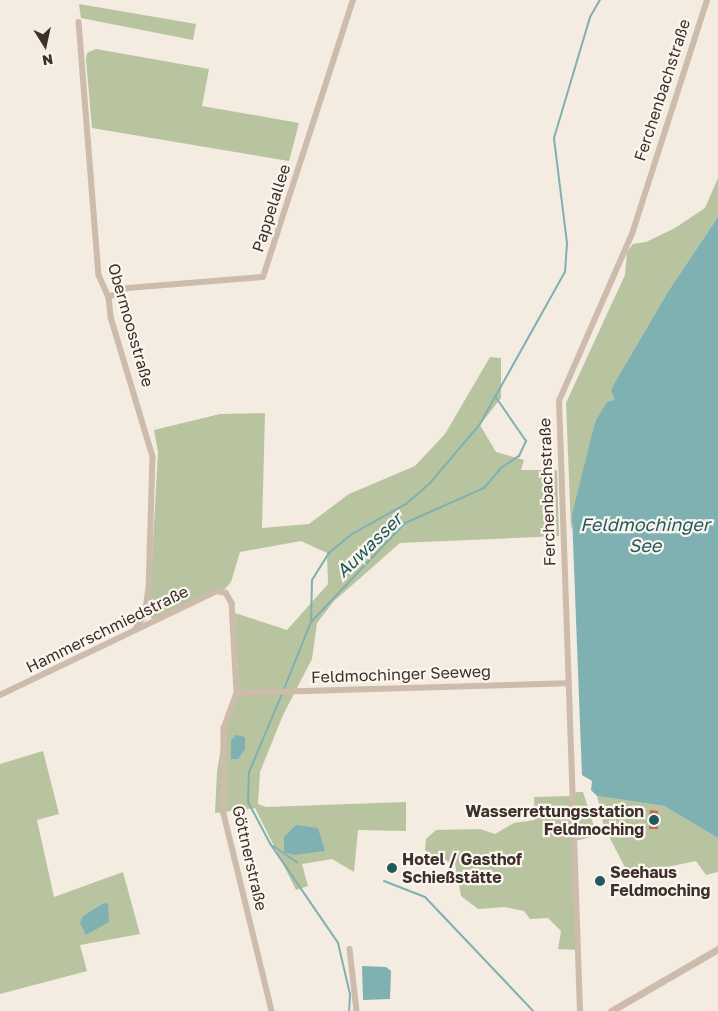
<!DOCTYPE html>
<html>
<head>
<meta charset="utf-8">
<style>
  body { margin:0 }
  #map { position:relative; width:718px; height:1011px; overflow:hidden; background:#f4ebe1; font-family:"Golos Text",sans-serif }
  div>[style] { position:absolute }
  .green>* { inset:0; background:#b8c4a0 }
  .water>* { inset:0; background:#7fb0b2 }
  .stream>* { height:2px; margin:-1px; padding:0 1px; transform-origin:1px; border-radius:1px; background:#7fb0b2 }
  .building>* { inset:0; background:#c8694b }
  .minor>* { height:5.5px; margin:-2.75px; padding:0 2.75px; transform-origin:2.75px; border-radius:2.75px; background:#cdbbac }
  .tertiary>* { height:7px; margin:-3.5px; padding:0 3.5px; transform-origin:3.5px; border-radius:3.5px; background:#cdbbac }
  .dots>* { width:14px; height:14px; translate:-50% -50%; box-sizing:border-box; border:2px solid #fbf5ee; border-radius:50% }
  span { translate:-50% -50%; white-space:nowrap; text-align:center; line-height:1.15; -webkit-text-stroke:4.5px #fbf5ee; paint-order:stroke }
  .street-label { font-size:16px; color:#3b302b }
  .poi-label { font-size:16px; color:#3b302b; font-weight:700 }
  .right { translate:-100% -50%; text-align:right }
  .left { translate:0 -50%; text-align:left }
  .water-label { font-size:18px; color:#1f5a5e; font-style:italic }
  .north { position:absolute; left:20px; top:20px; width:50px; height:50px; -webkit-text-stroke:4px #fbf5ee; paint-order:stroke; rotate:170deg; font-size:14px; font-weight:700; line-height:20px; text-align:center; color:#3b302b }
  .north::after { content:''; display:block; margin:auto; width:18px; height:22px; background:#3b302b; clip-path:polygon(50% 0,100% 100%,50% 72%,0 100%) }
</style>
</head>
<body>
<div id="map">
  <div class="green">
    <i style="clip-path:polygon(79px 4px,196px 24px,193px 40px,81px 18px)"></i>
    <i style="clip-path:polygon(96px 49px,209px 69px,202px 106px,299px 123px,289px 161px,92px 128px,86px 60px,87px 53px)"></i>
    <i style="clip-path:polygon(718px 178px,718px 217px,669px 290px,622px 370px,616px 400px,595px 422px,571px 530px,566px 403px,625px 275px,627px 252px,633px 244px,646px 242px,675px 228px,705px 208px)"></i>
    <i style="clip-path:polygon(490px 357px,501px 358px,501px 398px,480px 425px,496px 452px,524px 460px,521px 470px,557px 470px,559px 536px,400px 543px,334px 601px,317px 623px,312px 659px,283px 715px,260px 772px,258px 804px,266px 807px,406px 802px,406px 831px,358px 830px,354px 872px,332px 859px,302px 864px,308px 886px,296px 890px,255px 808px,215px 813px,217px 772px,224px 729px,238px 693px,235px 613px,287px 630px,328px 584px,327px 553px,301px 541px,240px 552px,231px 582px,223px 591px,152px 619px,149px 615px,158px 452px,154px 430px,220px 414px,265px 413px,262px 528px,309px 524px,349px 494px,415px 466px,445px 434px)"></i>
    <i style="clip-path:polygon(43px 751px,59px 814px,37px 820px,54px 897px,123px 872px,140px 934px,80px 945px,87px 971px,0 994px,0 764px)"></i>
    <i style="clip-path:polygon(577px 792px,583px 792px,597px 836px,574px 841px,579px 950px,558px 949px,561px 931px,548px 918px,530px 919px,524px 911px,505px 907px,478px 909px,461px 896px,455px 864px,432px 857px,425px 850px,426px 839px,436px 830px,480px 829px,495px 834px,514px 823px,535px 820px,534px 797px,569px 796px)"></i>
    <i style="clip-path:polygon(597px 796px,664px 806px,718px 838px,718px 872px,706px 875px,696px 861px,629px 875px,604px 827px)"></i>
  </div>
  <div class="water">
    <i style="clip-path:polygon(718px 217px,718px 838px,664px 806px,597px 796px,591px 790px,592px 781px,582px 775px,572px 515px,595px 422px,607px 402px,615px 400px,611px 390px,622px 370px,669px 290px)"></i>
    <i style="clip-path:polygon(236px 735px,245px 737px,245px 749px,238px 759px,231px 759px,231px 740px)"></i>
    <i style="clip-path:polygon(296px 825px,318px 828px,325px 851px,294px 855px,284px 852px,284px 837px)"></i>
    <i style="clip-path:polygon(104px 903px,108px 904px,109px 922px,86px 935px,80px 923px,83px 916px)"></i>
    <i style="clip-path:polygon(362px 966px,386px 967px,391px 971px,390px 999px,363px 1000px)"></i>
  </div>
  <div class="stream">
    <i style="left:311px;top:622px;width:137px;rotate:-46.5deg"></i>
    <i style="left:405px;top:523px;width:86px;rotate:-23.9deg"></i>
    <i style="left:484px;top:488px;width:26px;rotate:-50deg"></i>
    <i style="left:501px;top:468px;width:22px;rotate:-34deg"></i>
    <i style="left:519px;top:456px;width:17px;rotate:-65deg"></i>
    <i style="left:526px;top:441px;width:55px;rotate:-124.6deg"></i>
    <i style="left:284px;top:689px;width:72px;rotate:-68.1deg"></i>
    <i style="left:311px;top:622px;width:42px;rotate:-88.6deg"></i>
    <i style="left:312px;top:580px;width:32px;rotate:-58deg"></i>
    <i style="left:329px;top:553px;width:30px;rotate:-40deg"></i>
    <i style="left:352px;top:534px;width:62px;rotate:-29.1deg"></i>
    <i style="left:406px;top:504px;width:32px;rotate:-41deg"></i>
    <i style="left:430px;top:483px;width:77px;rotate:-49.7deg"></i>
    <i style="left:480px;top:424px;width:174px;rotate:-60.8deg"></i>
    <i style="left:565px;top:272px;width:29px;rotate:-86deg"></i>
    <i style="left:567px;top:243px;width:106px;rotate:-97.1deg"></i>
    <i style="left:554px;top:138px;width:126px;rotate:-73.4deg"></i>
    <i style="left:590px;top:17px;width:20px;rotate:-60deg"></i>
    <i style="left:282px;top:694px;width:85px;rotate:112.9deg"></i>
    <i style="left:249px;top:772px;width:30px;rotate:92deg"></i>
    <i style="left:248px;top:802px;width:49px;rotate:61.9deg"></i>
    <i style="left:271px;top:845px;width:119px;rotate:55.6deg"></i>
    <i style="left:338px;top:943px;width:52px;rotate:76.8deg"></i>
    <i style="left:350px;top:994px;width:17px;rotate:93deg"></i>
    <i style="left:273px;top:846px;width:29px;rotate:34deg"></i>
    <i style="left:384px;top:881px;width:44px;rotate:21.3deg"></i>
    <i style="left:425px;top:897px;width:157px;rotate:46.5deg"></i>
  </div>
  <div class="building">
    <i style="clip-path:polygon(650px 810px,658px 811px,658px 829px,649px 829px)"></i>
  </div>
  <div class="minor">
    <i style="left:79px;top:22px;width:254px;rotate:85.5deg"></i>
    <i style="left:99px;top:275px;width:24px;rotate:66deg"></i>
    <i style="left:109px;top:297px;width:20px;rotate:84deg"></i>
    <i style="left:111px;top:317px;width:146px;rotate:73.3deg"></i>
    <i style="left:153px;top:457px;width:131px;rotate:91.7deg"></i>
    <i style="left:149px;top:588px;width:28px;rotate:98deg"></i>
    <i style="left:145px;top:616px;width:16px;rotate:125deg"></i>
    <i style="left:109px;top:297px;width:21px;rotate:-25deg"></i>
    <i style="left:128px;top:288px;width:135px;rotate:-4.7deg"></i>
    <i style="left:263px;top:277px;width:291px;rotate:-72deg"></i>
    <i style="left:237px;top:693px;width:330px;rotate:-1.7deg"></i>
    <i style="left:0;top:695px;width:241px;rotate:-25.6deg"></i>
    <i style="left:217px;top:591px;width:9px;rotate:13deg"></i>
    <i style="left:226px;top:593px;width:12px;rotate:59deg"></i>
    <i style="left:232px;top:603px;width:90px;rotate:86.8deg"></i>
    <i style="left:237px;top:693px;width:37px;rotate:110deg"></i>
    <i style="left:224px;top:728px;width:86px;rotate:90deg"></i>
    <i style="left:224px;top:814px;width:203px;rotate:76.3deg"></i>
    <i style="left:350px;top:949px;width:62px;rotate:83.6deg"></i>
    <i style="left:580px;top:1011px;width:610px;rotate:-91.97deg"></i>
    <i style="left:559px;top:401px;width:182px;rotate:-66.4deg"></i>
    <i style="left:632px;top:234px;width:246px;rotate:-72.2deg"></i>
  </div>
  <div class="tertiary">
    <i style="left:611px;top:1011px;width:124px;rotate:-30.1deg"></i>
  </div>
  <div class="dots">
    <i style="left:654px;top:820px;background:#1f5a5e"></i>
    <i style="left:392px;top:868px;background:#1f5a5e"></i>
    <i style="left:600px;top:881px;background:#1f5a5e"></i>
  </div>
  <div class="street-label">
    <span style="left:662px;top:90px;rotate:-72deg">Ferchenbachstraße</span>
    <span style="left:271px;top:208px;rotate:-72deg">Pappelallee</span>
    <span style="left:131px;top:325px;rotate:74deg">Obermoosstraße</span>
    <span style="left:547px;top:492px;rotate:-92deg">Ferchenbachstraße</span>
    <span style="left:107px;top:629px;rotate:-26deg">Hammerschmiedstraße</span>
    <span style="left:401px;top:674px;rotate:-2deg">Feldmochinger Seeweg</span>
    <span style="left:250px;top:858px;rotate:77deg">Göttnerstraße</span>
  </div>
  <div class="poi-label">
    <span class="right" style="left:644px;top:820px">Wasserrettungsstation<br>Feldmoching</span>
    <span class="left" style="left:402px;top:868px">Hotel / Gasthof<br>Schießstätte</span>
    <span class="left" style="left:610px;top:881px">Seehaus<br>Feldmoching</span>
  </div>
  <div class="water-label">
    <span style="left:645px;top:535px">Feldmochinger<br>See</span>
    <span style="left:369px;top:545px;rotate:-44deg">Auwasser</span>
  </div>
  <div class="north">N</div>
</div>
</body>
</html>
